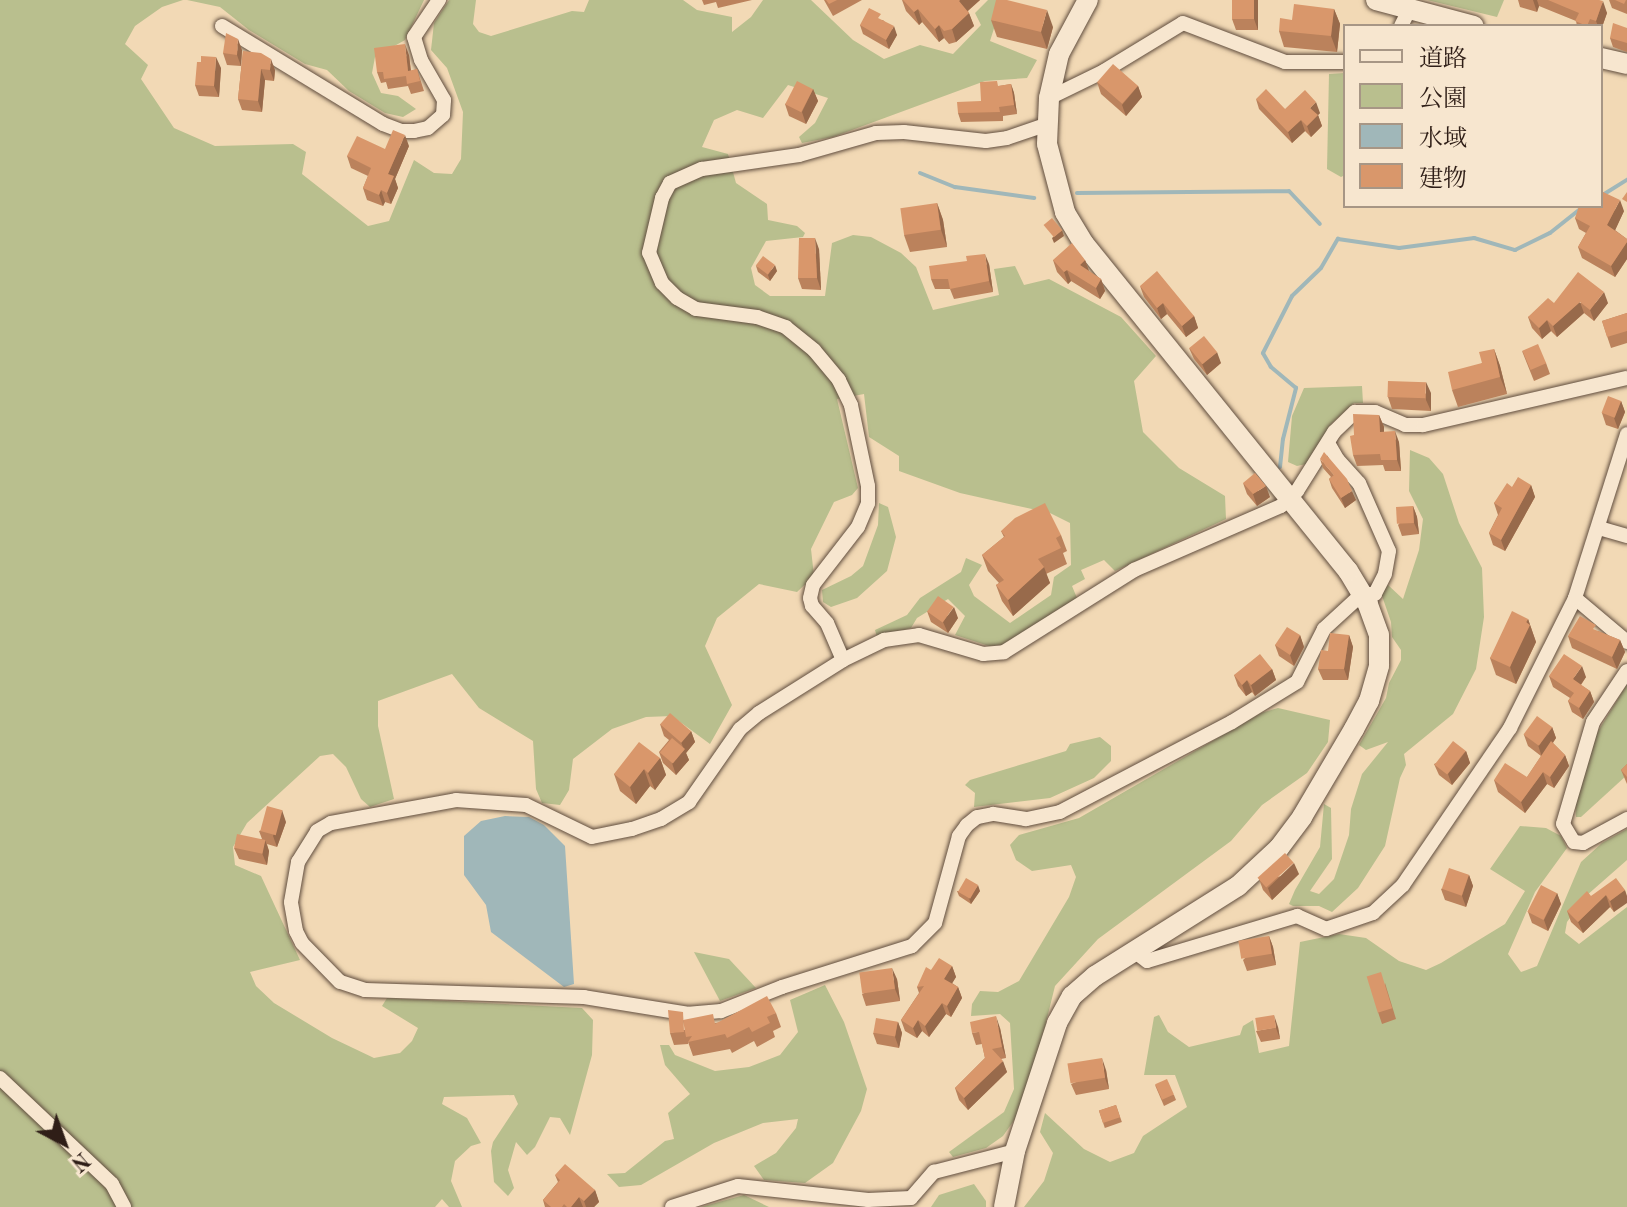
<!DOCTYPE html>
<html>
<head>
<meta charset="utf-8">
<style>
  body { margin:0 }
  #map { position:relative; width:1627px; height:1207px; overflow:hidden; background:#f2d9b5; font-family:"Old Standard TT","Noto Serif JP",serif }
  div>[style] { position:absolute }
  .green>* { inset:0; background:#b9bf8e }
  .water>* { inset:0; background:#a0b7b9 }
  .stream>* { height:4px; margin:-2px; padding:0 2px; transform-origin:2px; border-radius:2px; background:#a0b7b9 }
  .roads { filter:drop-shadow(0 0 2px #604d3e) drop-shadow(0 0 2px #604d3e) }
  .street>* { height:14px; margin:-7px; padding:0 7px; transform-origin:7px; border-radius:7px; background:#f7e6cf }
  .secondary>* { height:20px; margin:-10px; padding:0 10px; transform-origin:10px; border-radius:10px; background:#f7e6cf }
  .wall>* { inset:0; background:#bb825c; transform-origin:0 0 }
  .shaded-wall>* { inset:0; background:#986a4b }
  .building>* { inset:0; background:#d9976b; transform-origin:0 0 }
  span { translate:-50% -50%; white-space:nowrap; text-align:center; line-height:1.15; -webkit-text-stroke:8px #f7e6cf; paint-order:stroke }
  .legend { position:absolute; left:1343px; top:24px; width:260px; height:184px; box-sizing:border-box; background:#f7e6cf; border:2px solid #a79685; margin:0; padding:10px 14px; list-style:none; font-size:24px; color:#2f1e17 }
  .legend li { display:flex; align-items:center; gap:16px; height:40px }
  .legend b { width:40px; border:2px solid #a79685 }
  .north { position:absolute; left:24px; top:1103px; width:80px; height:80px; -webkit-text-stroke:6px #f7e6cf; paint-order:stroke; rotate:139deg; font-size:22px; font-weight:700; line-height:32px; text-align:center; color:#2f1e17 }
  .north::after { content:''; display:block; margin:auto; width:28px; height:36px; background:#2f1e17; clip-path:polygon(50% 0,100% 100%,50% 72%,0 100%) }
</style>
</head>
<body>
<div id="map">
  <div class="green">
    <i style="clip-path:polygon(0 0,183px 0,162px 7px,135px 26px,125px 44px,148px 65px,141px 79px,174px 128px,215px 146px,293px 144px,306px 152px,302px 174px,368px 226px,389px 221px,414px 160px,434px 173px,452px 174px,461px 159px,463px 112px,447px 68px,431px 50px,434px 23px,449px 0,476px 0,473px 24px,479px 32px,491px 36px,572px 11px,584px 12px,589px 0,683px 0,697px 10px,732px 17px,732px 32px,751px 17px,763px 0,811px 0,853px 40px,884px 59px,920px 45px,953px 54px,981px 25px,975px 13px,988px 0,1003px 0,990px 41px,1037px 60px,1027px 78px,985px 81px,833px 137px,802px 143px,799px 137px,815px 123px,828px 98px,788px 85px,763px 118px,737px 110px,714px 120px,702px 147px,728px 154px,736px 183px,767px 204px,768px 220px,797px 226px,805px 233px,803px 237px,766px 241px,751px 268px,755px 285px,770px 296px,825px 296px,832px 243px,853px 235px,871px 237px,901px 253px,916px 267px,933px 310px,999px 295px,994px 269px,1015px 266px,1024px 285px,1049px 279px,1121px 317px,1156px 356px,1134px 381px,1143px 432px,1179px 468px,1225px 496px,1226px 519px,1115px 571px,1104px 560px,1081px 570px,1085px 579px,1072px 586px,1077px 598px,1003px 645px,989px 646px,955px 635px,965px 616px,948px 599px,917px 618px,911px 628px,877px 637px,875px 630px,907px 615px,920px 598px,961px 572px,966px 558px,982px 565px,969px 585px,974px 596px,1010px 623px,1051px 595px,1054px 577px,1071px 565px,1070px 523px,1050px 513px,960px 493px,899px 471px,899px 456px,869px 437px,864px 394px,837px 399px,858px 488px,852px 495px,834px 502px,811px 549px,814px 576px,797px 592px,759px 584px,717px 618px,705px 646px,732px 705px,710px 744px,672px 716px,646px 717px,612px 729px,573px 759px,569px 790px,560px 805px,542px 803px,536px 789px,533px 741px,479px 708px,452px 674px,378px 701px,378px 726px,394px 799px,370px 807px,361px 799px,346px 767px,333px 754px,320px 756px,247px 823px,233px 847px,235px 865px,261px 876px,300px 960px,250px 972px,256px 986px,274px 1003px,332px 1038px,374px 1058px,400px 1053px,412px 1041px,418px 1028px,382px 1006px,387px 998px,582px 1008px,593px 1020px,592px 1055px,570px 1135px,560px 1118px,550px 1117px,535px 1147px,527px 1155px,516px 1142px,508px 1170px,514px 1188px,508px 1196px,494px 1182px,491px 1151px,493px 1142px,518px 1104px,514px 1095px,444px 1097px,442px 1104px,467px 1118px,481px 1143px,471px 1146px,455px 1161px,451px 1181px,462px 1207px,449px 1207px,442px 1199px,435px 1207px,0 1207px)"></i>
    <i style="clip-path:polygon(187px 0,424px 0,405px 40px,375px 57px,372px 73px,381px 93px,398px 96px,416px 109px,403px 117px,385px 113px,349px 91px,327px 70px,305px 64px,249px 30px,220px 7px)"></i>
    <i style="clip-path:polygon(1427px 0,1504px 0,1497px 17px)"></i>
    <i style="clip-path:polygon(1345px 73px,1345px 175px,1341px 177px,1327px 169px,1329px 74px)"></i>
    <i style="clip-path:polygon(1362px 386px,1363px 403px,1354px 403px,1331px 424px,1306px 464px,1297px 466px,1288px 462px,1292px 416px,1304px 388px)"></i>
    <i style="clip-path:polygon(1410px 450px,1429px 458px,1443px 474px,1459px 523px,1482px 568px,1484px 617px,1476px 669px,1453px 714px,1404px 754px,1406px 765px,1400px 778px,1385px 846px,1358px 888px,1332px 912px,1319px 906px,1293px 906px,1289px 904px,1295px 890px,1320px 847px,1324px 804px,1331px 808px,1332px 859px,1310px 891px,1319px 894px,1334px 879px,1349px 835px,1351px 809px,1362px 774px,1388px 742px,1366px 750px,1359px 745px,1386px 698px,1389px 683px,1401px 660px,1401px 650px,1392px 637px,1391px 622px,1381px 593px,1388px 585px,1403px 599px,1419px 550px,1423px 519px,1409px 491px)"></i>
    <i style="clip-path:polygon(879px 503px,888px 507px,896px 537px,887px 571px,857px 598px,831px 607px,823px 602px,822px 590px,851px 576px,863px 566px,878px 525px)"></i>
    <i style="clip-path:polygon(1627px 684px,1627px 775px,1581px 817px,1576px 817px,1575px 798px,1592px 741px)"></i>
    <i style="clip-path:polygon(1278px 708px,1330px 720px,1328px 742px,1307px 773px,1262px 805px,1231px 841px,1098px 939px,1055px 986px,1034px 1071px,1015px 1119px,1003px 1136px,986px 1148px,953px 1157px,949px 1152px,1004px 1112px,1014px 1089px,1010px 1023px,1000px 1014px,971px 1016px,972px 1004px,980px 991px,998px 992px,1019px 981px,1069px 897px,1076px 877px,1071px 865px,1032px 871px,1016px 860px,1010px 845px,1019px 835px,1079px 818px,1261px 713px)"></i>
    <i style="clip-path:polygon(1100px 737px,1111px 746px,1111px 761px,1094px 778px,1050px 798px,974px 807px,975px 793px,965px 785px,970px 780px,1066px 751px,1070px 744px)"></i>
    <i style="clip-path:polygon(1520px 826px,1546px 828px,1561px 836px,1567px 848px,1535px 892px,1508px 954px,1521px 972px,1537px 966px,1581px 862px,1602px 843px,1627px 829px,1627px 860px,1586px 896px,1567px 922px,1565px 933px,1579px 944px,1627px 907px,1627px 1207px,1024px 1207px,1044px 1181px,1053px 1153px,1040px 1132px,1045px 1113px,1084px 1149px,1110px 1162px,1134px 1153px,1143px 1136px,1187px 1107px,1175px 1075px,1144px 1075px,1154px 1017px,1159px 1015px,1168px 1032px,1189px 1047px,1240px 1035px,1243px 1026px,1253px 1020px,1259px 1053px,1289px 1046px,1300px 942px,1339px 934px,1366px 938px,1399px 961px,1426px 970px,1441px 963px,1505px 924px,1525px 891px,1490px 869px)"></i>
    <i style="clip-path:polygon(694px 952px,729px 959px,756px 988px,720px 1001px)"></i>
    <i style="clip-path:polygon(825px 985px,844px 1022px,867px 1089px,861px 1111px,833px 1163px,805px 1183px,764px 1180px,754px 1166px,776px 1153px,796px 1128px,798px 1119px,763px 1123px,714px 1143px,641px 1185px,619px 1187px,607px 1174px,625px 1173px,665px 1141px,674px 1139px,668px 1113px,690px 1094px,665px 1065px,660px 1045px,669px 1045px,675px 1055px,715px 1071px,749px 1067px,780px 1055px,798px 1032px,790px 1000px)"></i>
    <i style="clip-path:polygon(974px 1184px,986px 1201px,986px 1207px,931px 1207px,939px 1195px)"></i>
    <i style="clip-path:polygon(744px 1195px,769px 1207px,700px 1207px,701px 1207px)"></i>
  </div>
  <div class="water">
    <i style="clip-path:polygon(505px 816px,529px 817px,544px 825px,565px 846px,574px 984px,564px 987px,491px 932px,486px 905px,464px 875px,464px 836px,481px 821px)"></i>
  </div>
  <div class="stream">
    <i style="left:920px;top:173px;width:38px;rotate:22deg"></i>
    <i style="left:955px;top:187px;width:80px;rotate:7.9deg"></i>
    <i style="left:1077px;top:193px;width:212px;rotate:-0.5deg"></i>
    <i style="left:1289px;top:191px;width:45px;rotate:46.8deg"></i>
    <i style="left:1601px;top:196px;width:31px;rotate:-32deg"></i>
    <i style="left:1280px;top:467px;width:28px;rotate:-84deg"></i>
    <i style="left:1283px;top:439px;width:53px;rotate:-75.7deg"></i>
    <i style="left:1296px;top:388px;width:33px;rotate:-140deg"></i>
    <i style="left:1271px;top:367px;width:16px;rotate:-120deg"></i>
    <i style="left:1263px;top:353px;width:64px;rotate:-63deg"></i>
    <i style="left:1292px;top:296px;width:40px;rotate:-44deg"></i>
    <i style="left:1321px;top:268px;width:34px;rotate:-60deg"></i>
    <i style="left:1338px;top:239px;width:62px;rotate:8.4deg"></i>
    <i style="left:1399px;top:248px;width:76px;rotate:-7.6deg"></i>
    <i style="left:1474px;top:238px;width:43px;rotate:16.3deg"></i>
    <i style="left:1515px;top:250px;width:39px;rotate:-26deg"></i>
    <i style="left:1550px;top:233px;width:43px;rotate:-38.5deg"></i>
  </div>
  <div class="roads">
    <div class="street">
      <i style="left:222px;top:26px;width:188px;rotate:31.3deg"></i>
      <i style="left:383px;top:124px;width:19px;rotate:21deg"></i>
      <i style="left:401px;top:131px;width:13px"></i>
      <i style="left:414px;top:131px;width:14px;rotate:-12deg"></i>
      <i style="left:428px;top:128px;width:20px;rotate:-41deg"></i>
      <i style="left:443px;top:115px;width:15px;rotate:-86deg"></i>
      <i style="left:444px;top:100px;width:46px;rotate:-119.9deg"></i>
      <i style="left:421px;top:60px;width:24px;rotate:-107deg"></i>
      <i style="left:414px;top:37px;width:45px;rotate:-56deg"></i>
      <i style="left:1401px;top:26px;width:18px;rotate:-63deg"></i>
      <i style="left:1049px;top:98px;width:61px;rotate:-26.1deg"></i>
      <i style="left:1104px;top:71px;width:92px;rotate:-31.3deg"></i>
      <i style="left:1183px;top:23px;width:109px;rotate:20.9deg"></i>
      <i style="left:1285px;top:62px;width:60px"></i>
      <i style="left:1328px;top:443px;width:20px;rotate:60deg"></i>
      <i style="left:1338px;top:460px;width:31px;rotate:48deg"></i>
      <i style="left:1359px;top:483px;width:74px;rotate:66.2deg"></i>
      <i style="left:1389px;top:551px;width:23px;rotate:100deg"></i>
      <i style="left:1385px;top:574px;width:22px;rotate:117deg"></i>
      <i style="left:1375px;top:594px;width:13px;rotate:180deg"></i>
      <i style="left:1362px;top:594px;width:52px;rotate:137.4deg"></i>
      <i style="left:1324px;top:629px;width:59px;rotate:117deg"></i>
      <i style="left:1297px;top:682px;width:76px;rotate:148.4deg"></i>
      <i style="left:1232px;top:722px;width:194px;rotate:152.4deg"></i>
      <i style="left:1060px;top:812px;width:35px;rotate:168deg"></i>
      <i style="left:1026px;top:819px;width:33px;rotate:-171deg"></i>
      <i style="left:993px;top:814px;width:16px;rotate:169deg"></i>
      <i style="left:977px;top:817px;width:13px;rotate:141deg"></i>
      <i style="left:967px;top:825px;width:14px;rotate:126deg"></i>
      <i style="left:959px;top:836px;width:90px;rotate:105.4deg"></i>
      <i style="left:935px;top:923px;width:33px;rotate:135deg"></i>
      <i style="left:912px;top:946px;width:136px;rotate:162.5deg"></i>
      <i style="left:782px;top:987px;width:66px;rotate:158.5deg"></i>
      <i style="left:721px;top:1011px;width:32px;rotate:175deg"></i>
      <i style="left:689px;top:1014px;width:106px;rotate:-170.8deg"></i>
      <i style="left:584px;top:997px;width:219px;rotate:-178.2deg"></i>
      <i style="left:365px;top:990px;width:26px;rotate:-162deg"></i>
      <i style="left:340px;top:982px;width:54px;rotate:-134.3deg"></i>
      <i style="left:302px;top:943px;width:13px;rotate:-117deg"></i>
      <i style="left:296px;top:931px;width:29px;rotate:-100deg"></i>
      <i style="left:291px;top:902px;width:41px;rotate:-80.1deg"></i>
      <i style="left:298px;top:862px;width:36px;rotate:-58deg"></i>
      <i style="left:317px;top:831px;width:16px;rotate:-30deg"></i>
      <i style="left:331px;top:823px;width:127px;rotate:-10.4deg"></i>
      <i style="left:456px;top:800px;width:70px;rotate:4.1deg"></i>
      <i style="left:526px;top:805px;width:73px;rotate:25.9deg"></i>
      <i style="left:592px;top:837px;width:41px;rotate:-11.3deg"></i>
      <i style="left:632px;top:829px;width:31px;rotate:-19deg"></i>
      <i style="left:661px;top:819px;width:33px;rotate:-31deg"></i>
      <i style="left:689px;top:802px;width:89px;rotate:-55.1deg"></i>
      <i style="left:740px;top:729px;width:25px;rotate:-40deg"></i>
      <i style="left:759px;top:713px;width:99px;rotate:-32.2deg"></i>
      <i style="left:843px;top:660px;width:46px;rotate:-26deg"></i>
      <i style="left:884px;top:640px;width:35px;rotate:-8deg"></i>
      <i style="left:919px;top:635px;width:67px;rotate:16.5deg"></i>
      <i style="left:983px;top:654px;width:21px;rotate:-5deg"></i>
      <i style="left:1004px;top:652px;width:154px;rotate:-32.2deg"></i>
      <i style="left:1134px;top:570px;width:160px;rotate:-23.5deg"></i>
      <i style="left:1281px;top:506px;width:22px;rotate:-43deg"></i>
      <i style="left:1297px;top:491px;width:70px;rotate:-57.9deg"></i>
      <i style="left:1334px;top:432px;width:29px;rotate:-44deg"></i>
      <i style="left:1355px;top:412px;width:20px"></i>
      <i style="left:1375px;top:412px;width:33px;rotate:23deg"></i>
      <i style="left:1405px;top:425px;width:18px"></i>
      <i style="left:1423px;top:425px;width:209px;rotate:-13deg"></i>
      <i style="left:1599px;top:528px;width:29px;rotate:16deg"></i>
      <i style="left:1575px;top:598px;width:68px;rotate:40.2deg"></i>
      <i style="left:843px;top:660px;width:40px;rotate:-113.4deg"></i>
      <i style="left:827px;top:623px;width:23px;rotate:-131deg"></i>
      <i style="left:812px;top:606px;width:8px;rotate:-104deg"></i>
      <i style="left:810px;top:598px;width:13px;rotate:-77deg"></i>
      <i style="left:813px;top:585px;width:73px;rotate:-52.2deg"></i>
      <i style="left:858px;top:527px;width:26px;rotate:-67deg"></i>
      <i style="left:868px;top:503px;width:17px;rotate:-90deg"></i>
      <i style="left:868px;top:486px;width:83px;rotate:-101.9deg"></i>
      <i style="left:851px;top:405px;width:28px;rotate:-116deg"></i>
      <i style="left:839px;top:380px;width:39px;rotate:-130deg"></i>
      <i style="left:814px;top:350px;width:36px;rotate:-141deg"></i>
      <i style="left:786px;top:327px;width:31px;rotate:-161deg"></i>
      <i style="left:757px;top:317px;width:62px;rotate:-172.5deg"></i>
      <i style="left:696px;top:309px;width:22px;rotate:-150deg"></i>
      <i style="left:677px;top:298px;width:21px;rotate:-135deg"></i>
      <i style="left:662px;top:283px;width:33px;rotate:-113deg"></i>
      <i style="left:649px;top:253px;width:57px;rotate:-76.7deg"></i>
      <i style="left:662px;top:198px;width:17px;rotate:-62deg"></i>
      <i style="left:670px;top:183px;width:35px;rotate:-24deg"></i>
      <i style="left:702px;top:169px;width:98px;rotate:-8.2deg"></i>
      <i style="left:799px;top:155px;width:80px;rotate:-15.9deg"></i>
      <i style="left:876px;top:133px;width:28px;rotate:-2deg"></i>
      <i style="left:904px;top:132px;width:82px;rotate:6.3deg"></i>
      <i style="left:986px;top:141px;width:21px;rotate:-8deg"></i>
      <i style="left:1007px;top:138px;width:43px;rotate:-18.9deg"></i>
      <i style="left:1627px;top:671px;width:61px;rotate:123.7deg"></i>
      <i style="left:1593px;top:722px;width:106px;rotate:106.4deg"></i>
      <i style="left:1563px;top:824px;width:21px;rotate:59deg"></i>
      <i style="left:1574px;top:842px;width:9px;rotate:6deg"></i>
      <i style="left:1583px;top:843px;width:50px;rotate:-28.6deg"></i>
      <i style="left:1135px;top:952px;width:15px;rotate:37deg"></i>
      <i style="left:1147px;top:961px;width:157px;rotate:-16.7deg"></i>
      <i style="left:1297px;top:916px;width:32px;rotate:24deg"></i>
      <i style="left:1326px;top:929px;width:50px;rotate:-18.8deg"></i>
      <i style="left:1373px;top:913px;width:41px;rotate:-43deg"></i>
      <i style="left:1403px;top:885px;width:190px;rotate:-55.7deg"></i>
      <i style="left:1510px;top:728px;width:145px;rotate:-63.4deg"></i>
      <i style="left:1575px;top:598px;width:172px;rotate:-72.4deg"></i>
      <i style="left:0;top:1078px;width:154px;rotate:43.4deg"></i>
      <i style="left:112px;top:1184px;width:26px;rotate:62deg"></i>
      <i style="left:672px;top:1207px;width:69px;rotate:-17.7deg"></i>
      <i style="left:738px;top:1186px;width:131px;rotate:6.1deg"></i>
      <i style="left:868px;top:1200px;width:43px;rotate:-2.7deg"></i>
      <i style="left:911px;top:1198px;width:35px;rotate:-49deg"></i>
      <i style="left:934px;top:1172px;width:84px;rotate:-14.5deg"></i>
    </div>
    <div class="secondary">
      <i style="left:1376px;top:0;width:101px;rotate:14.9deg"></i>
      <i style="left:1601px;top:58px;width:27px;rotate:13deg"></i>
      <i style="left:1004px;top:1207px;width:57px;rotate:-78.9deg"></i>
      <i style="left:1015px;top:1151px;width:135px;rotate:-71.8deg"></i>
      <i style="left:1057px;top:1023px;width:31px;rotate:-61deg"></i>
      <i style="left:1072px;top:996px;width:30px;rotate:-41deg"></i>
      <i style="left:1095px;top:976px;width:169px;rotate:-32.2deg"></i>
      <i style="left:1238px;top:886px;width:56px;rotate:-42.8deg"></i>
      <i style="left:1279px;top:848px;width:39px;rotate:-53deg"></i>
      <i style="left:1302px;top:817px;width:102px;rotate:-59.4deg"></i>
      <i style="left:1354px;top:729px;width:32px;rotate:-62deg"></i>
      <i style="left:1369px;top:701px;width:37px;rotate:-74deg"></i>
      <i style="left:1379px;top:665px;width:30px;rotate:-90deg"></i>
      <i style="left:1379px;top:635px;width:33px;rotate:-110deg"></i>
      <i style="left:1368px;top:604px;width:39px;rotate:-121deg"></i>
      <i style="left:1348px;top:571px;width:420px;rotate:-128.9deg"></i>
      <i style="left:1084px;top:244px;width:37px;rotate:-121deg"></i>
      <i style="left:1065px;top:212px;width:70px;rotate:-104.8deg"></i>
      <i style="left:1047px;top:144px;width:46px;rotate:-87.5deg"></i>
      <i style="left:1049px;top:98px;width:45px;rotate:-77.2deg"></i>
      <i style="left:1059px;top:54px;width:61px;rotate:-61.8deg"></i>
    </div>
  </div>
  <div class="wall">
    <i style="clip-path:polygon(702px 0,752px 0,718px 8px,716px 2px,704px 5px)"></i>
    <i style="clip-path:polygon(824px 0,862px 0,833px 16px)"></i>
    <i style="clip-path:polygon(902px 0,980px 0,968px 11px,974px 26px,956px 42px,949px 44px,944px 38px,939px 42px,922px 22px,919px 25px,906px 11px)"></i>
    <i style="clip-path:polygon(1258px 0,1258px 30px,1236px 30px,1232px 19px)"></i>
    <i style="clip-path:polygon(1518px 0,1599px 0,1607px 13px,1601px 30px,1601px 26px,1577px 26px,1576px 21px,1539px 6px,1537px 12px,1520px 7px)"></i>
    <i style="clip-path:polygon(1609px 0,1627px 0,1627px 14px,1612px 8px)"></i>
    <i style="clip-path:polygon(1334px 9px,1340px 24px,1337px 52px,1284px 47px,1279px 31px,1292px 20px)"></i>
    <i style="clip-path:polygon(883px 20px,897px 35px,889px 49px,863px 34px,860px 25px)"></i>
    <i style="clip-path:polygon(991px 20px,1053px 27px,1047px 49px,997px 37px)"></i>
    <i style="clip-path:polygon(1627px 28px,1627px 52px,1613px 47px,1610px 38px)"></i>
    <i style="clip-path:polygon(242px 50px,241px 66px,227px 65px,223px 53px)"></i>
    <i style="clip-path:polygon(243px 51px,275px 70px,274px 81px,265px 80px,262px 112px,242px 110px,238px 99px)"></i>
    <i style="clip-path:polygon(409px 55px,411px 71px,417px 69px,424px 91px,411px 94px,408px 86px,388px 89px,386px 82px,381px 83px,377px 72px)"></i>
    <i style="clip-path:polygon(221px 68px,219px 97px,199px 96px,195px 85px)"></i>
    <i style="clip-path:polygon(1097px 82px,1138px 86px,1142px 97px,1126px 116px,1101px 94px)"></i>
    <i style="clip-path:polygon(1011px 84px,1014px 93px,1017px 114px,1003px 116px,1003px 121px,961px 122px,958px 113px,981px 101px,999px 86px)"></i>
    <i style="clip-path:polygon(813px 89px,818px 101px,806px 124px,789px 116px,785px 104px)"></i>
    <i style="clip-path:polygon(1256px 99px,1285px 109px,1320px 113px,1318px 115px,1322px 126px,1311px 137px,1305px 131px,1292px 143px,1259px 109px)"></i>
    <i style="clip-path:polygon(409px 146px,395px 179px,398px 188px,391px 204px,385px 202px,383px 206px,367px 200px,363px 188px,368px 176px,351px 168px,347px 156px)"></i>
    <i style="clip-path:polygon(937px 203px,943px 220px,947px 247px,910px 252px,904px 235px)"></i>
    <i style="clip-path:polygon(1586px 208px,1624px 211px,1615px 230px,1627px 239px,1627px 259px,1615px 277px,1582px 258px,1578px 247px,1586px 233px,1579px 229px,1575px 218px)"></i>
    <i style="clip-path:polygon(819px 249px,821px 290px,802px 289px,798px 278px)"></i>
    <i style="clip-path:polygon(1053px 260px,1085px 260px,1089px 271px,1101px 279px,1105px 291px,1100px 299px,1071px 281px,1068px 284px,1057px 272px)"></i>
    <i style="clip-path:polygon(989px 264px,993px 292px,954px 299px,950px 289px,935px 289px,931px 279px)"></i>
    <i style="clip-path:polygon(756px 266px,777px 271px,770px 281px,758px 272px)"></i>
    <i style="clip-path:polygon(1140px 286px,1194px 316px,1198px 328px,1186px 337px,1167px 314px,1161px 319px,1144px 297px)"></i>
    <i style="clip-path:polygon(1554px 303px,1608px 303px,1594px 321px,1584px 313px,1557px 337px,1551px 331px,1542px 339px,1532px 328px,1528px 317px)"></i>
    <i style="clip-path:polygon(1627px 313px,1627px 343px,1611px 348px,1602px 321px)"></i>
    <i style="clip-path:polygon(1189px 348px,1221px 363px,1207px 375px,1194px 359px)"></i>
    <i style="clip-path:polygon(1494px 349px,1500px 366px,1507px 394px,1458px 407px,1452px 390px,1482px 363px)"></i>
    <i style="clip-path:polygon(1522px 351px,1546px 363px,1550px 374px,1534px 381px)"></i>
    <i style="clip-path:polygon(1431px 393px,1431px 411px,1392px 409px,1388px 397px)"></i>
    <i style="clip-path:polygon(1621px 401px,1625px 412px,1618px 429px,1606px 425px,1602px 413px)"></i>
    <i style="clip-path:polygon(1379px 415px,1384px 427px,1384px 432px,1399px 442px,1401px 471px,1385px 471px,1383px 465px,1357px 466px,1353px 455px,1354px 435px)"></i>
    <i style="clip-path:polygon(1320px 459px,1356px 500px,1345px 508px,1332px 488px,1329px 479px,1331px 477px,1323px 468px)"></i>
    <i style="clip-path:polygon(1243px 483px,1270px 497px,1257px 506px,1247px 494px)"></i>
    <i style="clip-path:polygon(1531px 485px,1535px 497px,1505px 551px,1493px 545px,1489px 533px,1498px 515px,1494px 503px,1512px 487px)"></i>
    <i style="clip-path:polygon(1413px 506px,1417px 517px,1419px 534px,1402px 536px,1398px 525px)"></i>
    <i style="clip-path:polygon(1001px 531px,1061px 535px,1067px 551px,1063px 553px,1067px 564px,1046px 574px,1050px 583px,1013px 616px,1002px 601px,996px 585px,999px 583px,988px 571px,982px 555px,1004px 537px)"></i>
    <i style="clip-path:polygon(927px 611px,958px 618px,948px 633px,931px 622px)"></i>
    <i style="clip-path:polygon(1528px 619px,1536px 642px,1516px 684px,1496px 675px,1490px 658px)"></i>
    <i style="clip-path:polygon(1598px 631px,1620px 640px,1625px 652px,1617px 669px,1572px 648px,1568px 636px)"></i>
    <i style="clip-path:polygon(1300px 635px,1304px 647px,1294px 666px,1279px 656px,1275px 645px)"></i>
    <i style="clip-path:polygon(1349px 635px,1353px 647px,1348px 680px,1323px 680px,1318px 669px,1328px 651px)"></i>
    <i style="clip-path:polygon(1272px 669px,1276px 680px,1255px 696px,1252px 692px,1246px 696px,1238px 686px,1234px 675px)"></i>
    <i style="clip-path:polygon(1549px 676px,1586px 677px,1581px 685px,1590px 691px,1594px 702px,1583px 719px,1572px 712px,1568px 701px,1570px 698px,1553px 687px)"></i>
    <i style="clip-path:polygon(660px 724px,691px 731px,695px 742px,686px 753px,689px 760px,676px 775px,663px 763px,659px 752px,669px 740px,664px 736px)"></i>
    <i style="clip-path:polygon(1552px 727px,1556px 738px,1553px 743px,1565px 755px,1569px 766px,1554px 788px,1547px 784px,1525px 813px,1498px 792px,1494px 780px,1527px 777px,1541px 756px,1528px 746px,1524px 735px)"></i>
    <i style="clip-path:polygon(1466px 751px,1470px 763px,1452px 785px,1439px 775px,1434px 764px)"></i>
    <i style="clip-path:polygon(660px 758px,666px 775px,655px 790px,650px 786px,636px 804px,620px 791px,614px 774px)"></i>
    <i style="clip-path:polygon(1627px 764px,1627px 784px,1621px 770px)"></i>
    <i style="clip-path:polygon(286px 822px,277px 847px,267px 844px,269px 851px,267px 865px,239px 859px,234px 848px,262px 839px,259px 831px)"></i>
    <i style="clip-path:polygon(1299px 874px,1272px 900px,1263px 890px,1259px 879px)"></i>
    <i style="clip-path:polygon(1469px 875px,1473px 886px,1466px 907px,1445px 900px,1441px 889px)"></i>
    <i style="clip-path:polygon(1625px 890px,1614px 912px,1610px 907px,1583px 933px,1571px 922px,1567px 911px,1591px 896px)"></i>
    <i style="clip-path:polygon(957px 891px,980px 891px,971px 904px,959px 896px)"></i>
    <i style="clip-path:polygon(1557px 893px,1561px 904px,1548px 931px,1532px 923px,1528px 912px)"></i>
    <i style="clip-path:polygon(1269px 936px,1273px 947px,1276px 965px,1247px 971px,1243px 960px)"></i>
    <i style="clip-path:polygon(952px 966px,956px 977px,952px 983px,958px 987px,962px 998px,951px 1017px,946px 1014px,929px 1037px,922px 1031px,917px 1038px,905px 1031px,901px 1020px,919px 993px,917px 987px,931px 970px)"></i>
    <i style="clip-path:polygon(897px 979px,900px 1001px,866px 1006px,862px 994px)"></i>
    <i style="clip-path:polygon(1385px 983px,1396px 1019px,1382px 1024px,1378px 1012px)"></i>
    <i style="clip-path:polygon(776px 1013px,781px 1027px,773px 1031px,775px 1037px,757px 1047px,754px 1041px,732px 1053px,730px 1049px,693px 1056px,688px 1042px,688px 1044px,674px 1045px,670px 1033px,716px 1023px)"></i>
    <i style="clip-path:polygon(898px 1022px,902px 1033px,899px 1048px,877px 1044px,873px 1033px)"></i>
    <i style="clip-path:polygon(1278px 1027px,1280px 1039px,1261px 1042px,1256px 1031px)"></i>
    <i style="clip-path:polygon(1000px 1028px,1006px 1058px,1001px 1059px,1007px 1072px,968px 1110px,959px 1100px,955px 1088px,985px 1058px,982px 1044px,976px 1045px,972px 1033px)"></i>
    <i style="clip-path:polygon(1106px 1070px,1109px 1089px,1076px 1095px,1071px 1084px)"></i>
    <i style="clip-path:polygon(1155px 1085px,1174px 1095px,1176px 1100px,1164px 1106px)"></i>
    <i style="left:1116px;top:1105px;width:18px;height:18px;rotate:71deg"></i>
    <i style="clip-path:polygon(555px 1175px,595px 1190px,599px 1202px,594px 1207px,545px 1207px,543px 1200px,558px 1182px)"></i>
  </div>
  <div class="shaded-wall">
    <i style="clip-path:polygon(960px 0,980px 0,964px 14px,959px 1px)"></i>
    <i style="clip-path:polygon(1254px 0,1258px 0,1258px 30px,1254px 19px)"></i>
    <i style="clip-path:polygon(1533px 0,1537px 0,1539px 6px,1537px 12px)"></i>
    <i style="clip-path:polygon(1603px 1px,1607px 13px,1601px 30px,1601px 26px,1598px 26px,1596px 21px)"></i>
    <i style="clip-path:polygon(918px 9px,922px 22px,919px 25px,914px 12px)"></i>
    <i style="clip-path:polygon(1334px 9px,1340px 24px,1337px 52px,1331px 36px)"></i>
    <i style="clip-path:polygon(1047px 10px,1053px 27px,1047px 49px,1041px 32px)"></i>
    <i style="clip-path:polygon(969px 13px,974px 26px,956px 42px,952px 29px)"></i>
    <i style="clip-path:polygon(939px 25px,944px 38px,939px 42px,935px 29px)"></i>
    <i style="clip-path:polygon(894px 26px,897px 35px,889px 49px,886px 40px)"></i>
    <i style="clip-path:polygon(238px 39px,242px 50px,241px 66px,237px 55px)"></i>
    <i style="clip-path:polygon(405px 44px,409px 55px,412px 82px,408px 71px)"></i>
    <i style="clip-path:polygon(216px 57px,221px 68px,219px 97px,214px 86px)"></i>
    <i style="clip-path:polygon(271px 59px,275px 70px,274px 81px,270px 70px)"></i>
    <i style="clip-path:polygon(261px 69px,265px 80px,262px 112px,258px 101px)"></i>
    <i style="clip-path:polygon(1011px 84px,1014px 93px,1017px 114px,1014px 105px)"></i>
    <i style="clip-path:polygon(1138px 86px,1142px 97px,1126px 116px,1122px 105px)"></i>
    <i style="clip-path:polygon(813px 89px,818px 101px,806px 124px,802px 112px)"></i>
    <i style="clip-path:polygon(1316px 102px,1320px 113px,1314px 119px,1310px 108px)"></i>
    <i style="clip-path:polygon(1318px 115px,1322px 126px,1311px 137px,1307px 126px)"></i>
    <i style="clip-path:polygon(1301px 120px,1305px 131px,1292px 143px,1288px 132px)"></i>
    <i style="clip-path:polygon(405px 135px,409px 146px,395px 179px,398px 188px,391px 204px,387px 193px,388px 174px)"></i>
    <i style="clip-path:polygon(381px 190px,385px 202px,383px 206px,379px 195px)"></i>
    <i style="clip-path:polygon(1620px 200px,1624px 211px,1612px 237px,1607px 225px)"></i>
    <i style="clip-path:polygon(937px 203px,943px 220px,947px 247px,941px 230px)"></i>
    <i style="clip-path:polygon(1062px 230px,1064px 236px,1054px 243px,1052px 238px)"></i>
    <i style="clip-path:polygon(815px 238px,819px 249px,821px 290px,817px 278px)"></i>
    <i style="clip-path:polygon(1627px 242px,1627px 259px,1615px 277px,1611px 266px)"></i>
    <i style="clip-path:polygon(985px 254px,989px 264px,993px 292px,989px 281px)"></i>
    <i style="clip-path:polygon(1085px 260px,1089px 271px,1080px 265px)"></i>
    <i style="clip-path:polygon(775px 265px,777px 271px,770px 281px,768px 275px)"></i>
    <i style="clip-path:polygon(1067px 270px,1071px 281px,1068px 284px,1064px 272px)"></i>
    <i style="clip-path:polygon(1101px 279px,1105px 291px,1100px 299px,1096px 288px)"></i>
    <i style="clip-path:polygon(1604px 292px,1608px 303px,1594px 321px,1590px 310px)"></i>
    <i style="clip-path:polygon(1580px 302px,1584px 313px,1557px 337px,1553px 326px)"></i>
    <i style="clip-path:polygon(1163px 303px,1167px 314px,1161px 319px,1157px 308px)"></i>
    <i style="clip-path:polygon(1194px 316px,1198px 328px,1186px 337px,1182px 326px)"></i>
    <i style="clip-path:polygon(1547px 320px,1551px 331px,1542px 339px,1539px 328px)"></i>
    <i style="clip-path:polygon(1494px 349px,1500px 366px,1507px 394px,1500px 377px)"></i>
    <i style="clip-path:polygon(1217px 352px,1221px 363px,1207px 375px,1202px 364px)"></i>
    <i style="clip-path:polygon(1426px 382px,1431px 393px,1431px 411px,1426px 400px)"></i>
    <i style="clip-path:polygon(1621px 401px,1625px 412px,1618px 429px,1614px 418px)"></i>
    <i style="clip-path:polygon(1379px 415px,1384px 427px,1384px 443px,1380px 432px)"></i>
    <i style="clip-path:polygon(1395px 431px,1399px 442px,1401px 471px,1397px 460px)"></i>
    <i style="clip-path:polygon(1531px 485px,1535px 497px,1505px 551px,1501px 540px)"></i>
    <i style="clip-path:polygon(1266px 486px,1270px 497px,1257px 506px,1253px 494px)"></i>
    <i style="clip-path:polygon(1352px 491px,1356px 500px,1345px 508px,1341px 498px)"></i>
    <i style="clip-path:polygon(1413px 506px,1417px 517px,1419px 534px,1414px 523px)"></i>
    <i style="clip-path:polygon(1044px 567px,1050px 583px,1013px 616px,1008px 600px)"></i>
    <i style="clip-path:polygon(954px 607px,958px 618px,948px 633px,943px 622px)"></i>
    <i style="clip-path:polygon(1528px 619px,1536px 642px,1516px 684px,1510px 667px)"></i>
    <i style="clip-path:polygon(1300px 635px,1304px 647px,1294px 666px,1290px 655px)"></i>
    <i style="clip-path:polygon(1349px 635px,1353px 647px,1348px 680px,1344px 669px)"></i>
    <i style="clip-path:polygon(1620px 640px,1625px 652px,1617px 669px,1612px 657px)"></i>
    <i style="clip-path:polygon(1582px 666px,1586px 677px,1577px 690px,1573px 679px)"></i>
    <i style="clip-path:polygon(1272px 669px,1276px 680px,1255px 696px,1251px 685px)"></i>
    <i style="clip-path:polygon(1247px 680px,1252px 692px,1246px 696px,1242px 685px)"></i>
    <i style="clip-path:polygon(1590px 691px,1594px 702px,1583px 719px,1579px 708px)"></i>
    <i style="clip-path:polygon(1552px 727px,1556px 738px,1542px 757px,1538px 745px)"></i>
    <i style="clip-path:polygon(691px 731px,695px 742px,686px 753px,689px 760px,676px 775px,672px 763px,684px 750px,681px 742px)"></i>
    <i style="clip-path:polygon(1466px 751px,1470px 763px,1452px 785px,1448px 774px)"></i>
    <i style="clip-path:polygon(1565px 755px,1569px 766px,1554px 788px,1550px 777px)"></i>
    <i style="clip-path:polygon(660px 758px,666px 775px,655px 790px,648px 773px)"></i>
    <i style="clip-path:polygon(644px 769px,650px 786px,636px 804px,630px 787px)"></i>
    <i style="clip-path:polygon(1543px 772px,1547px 784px,1525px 813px,1521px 802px)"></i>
    <i style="clip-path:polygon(282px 810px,286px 822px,277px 847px,273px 836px)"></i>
    <i style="clip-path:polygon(265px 840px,269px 851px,267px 865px,262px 853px)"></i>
    <i style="clip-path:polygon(1294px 863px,1299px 874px,1272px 900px,1268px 888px)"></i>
    <i style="clip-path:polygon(1469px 875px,1473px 886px,1466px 907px,1462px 896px)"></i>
    <i style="clip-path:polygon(978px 885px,980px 891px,971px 904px,969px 898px)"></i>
    <i style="clip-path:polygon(1625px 890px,1627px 896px,1627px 903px,1614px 912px,1610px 901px)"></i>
    <i style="clip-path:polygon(1557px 893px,1561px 904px,1548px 931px,1544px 920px)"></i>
    <i style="clip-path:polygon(1606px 895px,1610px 907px,1583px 933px,1578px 922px)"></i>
    <i style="clip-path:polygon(1269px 936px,1273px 947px,1276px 965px,1272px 954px)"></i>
    <i style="clip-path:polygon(952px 966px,956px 977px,948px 990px,944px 979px)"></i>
    <i style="clip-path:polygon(892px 968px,897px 979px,900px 1001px,895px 989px)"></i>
    <i style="clip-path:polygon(958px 987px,962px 998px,951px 1017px,947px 1006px)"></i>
    <i style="clip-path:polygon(942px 1003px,946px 1014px,929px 1037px,925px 1026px)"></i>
    <i style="clip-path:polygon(1274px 1015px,1278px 1027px,1280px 1039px,1276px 1028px)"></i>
    <i style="clip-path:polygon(996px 1016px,1000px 1028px,1006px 1058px,1002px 1047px)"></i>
    <i style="clip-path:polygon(918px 1020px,922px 1031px,917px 1038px,913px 1028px)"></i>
    <i style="clip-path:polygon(898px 1022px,902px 1033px,899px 1048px,895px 1037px)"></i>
    <i style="clip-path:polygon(1102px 1058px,1106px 1070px,1109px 1089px,1105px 1078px)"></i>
    <i style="clip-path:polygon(1003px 1061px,1007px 1072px,968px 1110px,964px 1098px)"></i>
    <i style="clip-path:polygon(595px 1190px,599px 1202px,594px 1207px,586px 1207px,584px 1201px)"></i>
    <i style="clip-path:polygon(579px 1197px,583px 1207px,571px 1207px)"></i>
  </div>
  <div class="building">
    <i style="clip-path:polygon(826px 0,837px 0,829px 4px)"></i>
    <i style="clip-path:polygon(903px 0,960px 0,959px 1px,969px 13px,952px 29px,944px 31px,939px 25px,935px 29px,918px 9px,914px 12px)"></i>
    <i style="clip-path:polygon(996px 0,1007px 0,1047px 10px,1041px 32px,991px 20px)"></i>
    <i style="left:1232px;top:0;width:22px;height:19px"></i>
    <i style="clip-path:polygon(1548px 0,1599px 0,1603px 1px,1596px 21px,1590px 19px,1587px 26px,1575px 21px,1579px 13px)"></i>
    <i style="clip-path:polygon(1615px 0,1626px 0,1624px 4px)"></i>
    <i style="clip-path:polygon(1294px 4px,1334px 9px,1331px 36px,1279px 31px,1280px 18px,1292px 20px)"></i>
    <i style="clip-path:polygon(869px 8px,881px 14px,878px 18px,894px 26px,886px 40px,860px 25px)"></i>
    <i style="clip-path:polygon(1613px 23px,1627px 28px,1627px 43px,1610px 38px)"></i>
    <i style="clip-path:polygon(226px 33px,238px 39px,237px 55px,223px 53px)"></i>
    <i style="clip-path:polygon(405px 44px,408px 71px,417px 69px,420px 81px,407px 84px,406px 76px,384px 79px,383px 72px,377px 72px,374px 48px)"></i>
    <i style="clip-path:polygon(243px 51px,261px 53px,271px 59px,270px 70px,261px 69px,258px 101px,238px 99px)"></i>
    <i style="clip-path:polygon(201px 56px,216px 57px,214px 86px,195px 85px,197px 62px,201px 62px)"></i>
    <i style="left:1113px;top:64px;width:33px;height:24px;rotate:41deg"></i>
    <i style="left:797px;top:81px;width:18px;height:26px;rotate:27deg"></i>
    <i style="clip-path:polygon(997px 81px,998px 86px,1011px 84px,1014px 105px,999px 107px,1000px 112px,958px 113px,957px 102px,981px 101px,980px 82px)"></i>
    <i style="clip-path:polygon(1266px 89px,1285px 109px,1305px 90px,1316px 102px,1310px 108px,1318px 115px,1307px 126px,1301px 120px,1288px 132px,1256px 99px)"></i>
    <i style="clip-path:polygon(393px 130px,405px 135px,388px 174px,394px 176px,387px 193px,381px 190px,379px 195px,363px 188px,371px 168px,347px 156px,357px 136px,385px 149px)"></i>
    <i style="clip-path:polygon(1601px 191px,1620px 200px,1607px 225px,1627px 239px,1627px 242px,1611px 266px,1578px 247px,1590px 226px,1575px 218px,1579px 206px,1586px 208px,1587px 206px,1601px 206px)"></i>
    <i style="clip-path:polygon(1627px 192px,1627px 202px,1622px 199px)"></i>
    <i style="left:937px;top:203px;width:27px;height:37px;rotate:82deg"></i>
    <i style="left:1052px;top:218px;width:16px;height:11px;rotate:50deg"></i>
    <i style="clip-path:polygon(799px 238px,815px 238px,817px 278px,798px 278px)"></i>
    <i style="clip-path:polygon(1072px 243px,1085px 260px,1080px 265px,1101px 279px,1096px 288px,1067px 270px,1064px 272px,1053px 260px)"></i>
    <i style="clip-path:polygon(985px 254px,989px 281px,950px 289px,948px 279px,931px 279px,929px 266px,967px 261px,966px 256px)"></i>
    <i style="left:763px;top:256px;width:15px;height:12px;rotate:37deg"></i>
    <i style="clip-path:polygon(1157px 271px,1194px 316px,1182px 326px,1163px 303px,1157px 308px,1140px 286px)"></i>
    <i style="clip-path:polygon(1578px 272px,1604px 292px,1590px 310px,1580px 302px,1553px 326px,1547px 320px,1539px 328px,1528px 317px,1548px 298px,1554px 303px)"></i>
    <i style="clip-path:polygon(1627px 313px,1627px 331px,1607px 337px,1602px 321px)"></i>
    <i style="left:1204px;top:336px;width:21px;height:19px;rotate:51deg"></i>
    <i style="left:1538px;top:344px;width:21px;height:17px;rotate:67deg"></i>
    <i style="clip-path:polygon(1494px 349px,1500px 377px,1452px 390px,1448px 372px,1482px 363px,1479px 352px)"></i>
    <i style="left:1388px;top:381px;width:38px;height:16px;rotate:2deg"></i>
    <i style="left:1608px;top:396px;width:14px;height:18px;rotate:21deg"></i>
    <i style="clip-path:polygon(1353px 414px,1379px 415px,1380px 432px,1395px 431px,1397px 460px,1381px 460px,1380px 454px,1353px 455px,1350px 436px,1354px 435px)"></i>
    <i style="clip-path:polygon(1324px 452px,1347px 479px,1352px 491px,1341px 498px,1329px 479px,1334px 475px,1320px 459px)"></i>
    <i style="clip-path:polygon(1255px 473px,1266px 486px,1253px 494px,1243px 483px)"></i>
    <i style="clip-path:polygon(1518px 477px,1531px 485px,1501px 540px,1489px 533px,1502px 508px,1494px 503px,1507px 483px,1512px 487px)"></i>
    <i style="clip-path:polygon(1045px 503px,1061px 535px,1056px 538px,1061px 548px,1038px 559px,1044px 567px,1008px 600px,996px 585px,1004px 580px,982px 555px,1005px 536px,1001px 531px,1015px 518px)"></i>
    <i style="left:1413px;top:506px;width:17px;height:17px;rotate:87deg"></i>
    <i style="left:938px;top:596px;width:19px;height:19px;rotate:35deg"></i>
    <i style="clip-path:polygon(1512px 611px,1528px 619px,1526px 622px,1530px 625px,1510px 667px,1490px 658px)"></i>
    <i style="clip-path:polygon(1580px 616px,1596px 625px,1593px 629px,1620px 640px,1612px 657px,1568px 636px)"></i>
    <i style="clip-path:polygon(1287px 627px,1300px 635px,1290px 655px,1275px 645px)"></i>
    <i style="clip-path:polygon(1330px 633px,1349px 635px,1344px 669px,1318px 669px,1321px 650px,1328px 651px)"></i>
    <i style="clip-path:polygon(1260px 654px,1272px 669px,1251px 685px,1247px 680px,1242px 685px,1234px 675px)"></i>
    <i style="clip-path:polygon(1564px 654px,1582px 666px,1573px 679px,1590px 691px,1579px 708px,1568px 701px,1574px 693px,1549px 676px)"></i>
    <i style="left:670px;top:713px;width:28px;height:15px;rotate:41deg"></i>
    <i style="left:1537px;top:716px;width:19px;height:23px;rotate:36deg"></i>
    <i style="left:672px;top:738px;width:17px;height:19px;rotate:40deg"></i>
    <i style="left:1453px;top:741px;width:16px;height:30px;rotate:38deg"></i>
    <i style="clip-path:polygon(1551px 741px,1565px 755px,1550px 777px,1543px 772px,1521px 802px,1494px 780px,1505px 763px,1527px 777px)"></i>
    <i style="clip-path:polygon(639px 742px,660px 758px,648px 773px,644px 769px,630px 787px,614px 774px)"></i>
    <i style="clip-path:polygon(1627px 764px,1627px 777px,1621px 770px)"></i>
    <i style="left:267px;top:806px;width:16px;height:26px;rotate:15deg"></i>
    <i style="left:237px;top:834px;width:29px;height:14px;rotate:12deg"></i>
    <i style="left:1285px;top:853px;width:13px;height:37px;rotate:48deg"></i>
    <i style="left:1449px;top:868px;width:21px;height:22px;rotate:19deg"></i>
    <i style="left:966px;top:878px;width:14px;height:16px;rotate:30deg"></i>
    <i style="clip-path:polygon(1616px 878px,1625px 890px,1610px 901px,1606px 895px,1578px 922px,1567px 911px,1587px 891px,1591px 896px)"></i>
    <i style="left:1541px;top:885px;width:18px;height:30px;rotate:27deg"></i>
    <i style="left:1269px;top:936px;width:18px;height:31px;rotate:81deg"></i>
    <i style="clip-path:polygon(939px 958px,952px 966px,944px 979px,958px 987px,947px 1006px,942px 1003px,925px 1026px,918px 1020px,913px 1028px,901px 1020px,924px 986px,917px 987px,926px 967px,931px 970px)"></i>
    <i style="left:892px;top:968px;width:21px;height:33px;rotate:82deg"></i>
    <i style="left:1381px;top:972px;width:38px;height:15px;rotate:73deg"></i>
    <i style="clip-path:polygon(767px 996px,776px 1013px,767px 1017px,770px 1023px,752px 1032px,749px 1027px,727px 1038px,725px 1034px,688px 1042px,692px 1036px,686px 1037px,683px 1020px,713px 1014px,715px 1024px)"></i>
    <i style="clip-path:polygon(668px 1010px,683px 1012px,684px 1032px,670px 1033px)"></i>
    <i style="left:1274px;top:1015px;width:13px;height:19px;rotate:81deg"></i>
    <i style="clip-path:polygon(996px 1016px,1002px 1047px,992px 1049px,1003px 1061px,964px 1098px,955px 1088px,985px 1058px,979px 1032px,972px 1033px,970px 1022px)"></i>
    <i style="left:876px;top:1018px;width:22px;height:15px;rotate:10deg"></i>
    <i style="left:1102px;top:1058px;width:20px;height:35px;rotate:81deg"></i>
    <i style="left:1167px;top:1079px;width:17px;height:13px;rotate:66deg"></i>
    <i style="left:1116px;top:1105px;width:13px;height:18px;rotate:72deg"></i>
    <i style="clip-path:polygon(565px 1164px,595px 1190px,584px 1201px,579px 1197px,571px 1207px,567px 1207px,564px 1204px,562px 1207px,551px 1207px,543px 1200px,560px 1180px,555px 1175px)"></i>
  </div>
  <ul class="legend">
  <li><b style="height:10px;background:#f7e6cf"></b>道路</li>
  <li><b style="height:22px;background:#b9bf8e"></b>公園</li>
  <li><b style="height:22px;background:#a0b7b9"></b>水域</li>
  <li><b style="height:22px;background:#d9976b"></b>建物</li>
  </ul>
  <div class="north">N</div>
</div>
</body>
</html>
